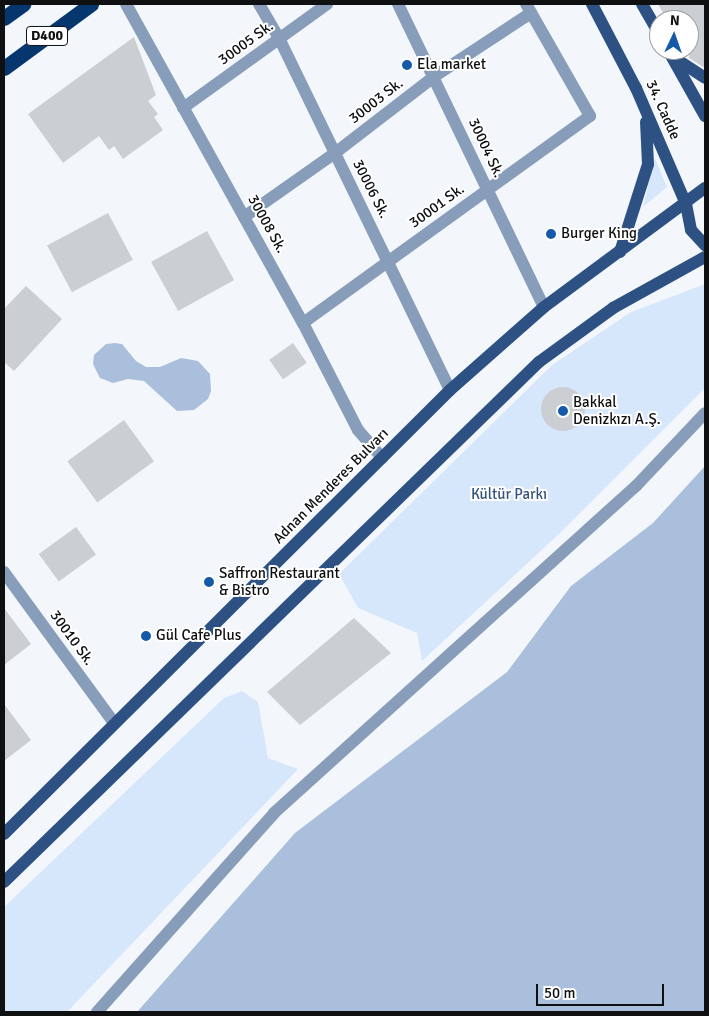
<!DOCTYPE html>
<html>
<head>
<meta charset="utf-8">
<style>
  body { margin:0 }
  #map { position:relative; width:709px; height:1016px; overflow:hidden; background:#f3f7fc; font-family:Signika,sans-serif }
  div>[style] { position:absolute }
  .green>* { inset:0; background:#d7e7fb }
  .water>* { inset:0; background:#a9bfdc }
  .building>* { inset:0; background:#cbced3; transform-origin:0 0 }
  .round { border-radius:50% }
  .street>* { height:12px; margin:-6px; padding:0 6px; transform-origin:6px; border-radius:6px; background:#879db9 }
  .primary>* { height:12px; margin:-6px; padding:0 6px; transform-origin:6px; border-radius:6px; background:#2c5182 }
  .highway>* { height:15px; margin:-7.5px; padding:0 7.5px; transform-origin:7.5px; border-radius:7.5px; background:#05366d }
  .dots>* { width:14px; height:14px; translate:-50% -50%; box-sizing:border-box; border:2px solid #fff; border-radius:50% }
  span { translate:-50% -50%; white-space:nowrap; text-align:center; line-height:1.15; -webkit-text-stroke:4px #fff; paint-order:stroke }
  .shield-label span { padding:1px 4px; background:#fff; border:1px solid; border-radius:4px; -webkit-text-stroke-width:0 }
  .shield-label { font-size:14px; color:#0f1012; font-weight:700 }
  .street-label { font-size:15px; color:#0f1012 }
  .poi-label { font-size:15px; color:#0f1012 }
  .left { translate:0 -50%; text-align:left }
  .park-label { font-size:15px; color:#33527b }
  .frame { position:absolute; inset:0; border:5px solid #0f1012; pointer-events:none }
  .north { position:absolute; left:649px; top:10px; width:50px; height:50px; box-sizing:border-box; background:#fff; border:1px solid #9f9fa0; border-radius:50%; rotate:3deg; font-size:14px; font-weight:700; line-height:20px; text-align:center; color:#0f1012 }
  .north::after { content:''; display:block; margin:auto; width:18px; height:22px; background:#145aa9; clip-path:polygon(50% 0,100% 100%,50% 72%,0 100%) }
  .scale { position:absolute; left:536px; top:984px; width:128px; height:22px; box-sizing:border-box; border:2px solid #0f1012; border-top:0; padding-left:6px; font-size:15px; line-height:18px; white-space:nowrap; color:#0f1012; -webkit-text-stroke:4px #fff; paint-order:stroke }
</style>
</head>
<body>
<div id="map">
  <div class="green">
    <i style="clip-path:polygon(655px 158px,667px 187px,643px 207px)"></i>
    <i style="clip-path:polygon(705px 284px,705px 388px,559px 534px,422px 661px,417px 633px,358px 608px,339px 574px,552px 365px,631px 312px)"></i>
    <i style="clip-path:polygon(242px 691px,258px 702px,268px 758px,298px 769px,67px 1012px,4px 1012px,4px 907px,224px 698px)"></i>
  </div>
  <div class="water">
    <i style="clip-path:polygon(115px 343px,122px 344px,136px 361px,146px 367px,160px 367px,181px 358px,198px 361px,210px 374px,211px 391px,208px 399px,194px 410px,177px 411px,144px 381px,128px 379px,113px 383px,100px 378px,93px 364px,94px 355px,106px 344px)"></i>
    <i style="clip-path:polygon(705px 466px,705px 1012px,137px 1012px,295px 833px,507px 672px,571px 586px,653px 523px)"></i>
  </div>
  <div class="building">
    <i style="clip-path:polygon(658px 4px,705px 4px,705px 68px,689px 58px,689px 20px,667px 20px)"></i>
    <i style="clip-path:polygon(134px 37px,156px 95px,148px 101px,158px 114px,154px 117px,163px 130px,123px 159px,114px 146px,109px 150px,99px 136px,63px 163px,28px 114px)"></i>
    <i style="left:108px;top:213px;width:53px;height:69px;rotate:62deg"></i>
    <i style="left:207px;top:231px;width:56px;height:64px;rotate:61deg"></i>
    <i style="clip-path:polygon(26px 286px,62px 319px,14px 371px,4px 362px,4px 309px)"></i>
    <i style="left:293px;top:343px;width:24px;height:29px;rotate:55deg"></i>
    <i class="round" style="left:541px;top:387px;width:44px;height:44px"></i>
    <i style="left:124px;top:420px;width:51px;height:70px;rotate:54deg"></i>
    <i style="left:76px;top:527px;width:34px;height:46px;rotate:54deg"></i>
    <i style="clip-path:polygon(4px 608px,31px 644px,4px 665px)"></i>
    <i style="clip-path:polygon(354px 618px,391px 653px,300px 725px,267px 692px)"></i>
    <i style="clip-path:polygon(4px 704px,31px 740px,4px 761px)"></i>
  </div>
  <div class="street">
    <i style="left:126px;top:4px;width:365px;rotate:61deg"></i>
    <i style="left:303px;top:323px;width:120px;rotate:62.8deg"></i>
    <i style="left:358px;top:430px;width:37px;rotate:49deg"></i>
    <i style="left:259px;top:4px;width:42px;rotate:59.7deg"></i>
    <i style="left:280px;top:40px;width:389px;rotate:64.1deg"></i>
    <i style="left:398px;top:4px;width:336px;rotate:64.3deg"></i>
    <i style="left:183px;top:108px;width:178px;rotate:-35.8deg"></i>
    <i style="left:244px;top:217px;width:111px;rotate:-35.1deg"></i>
    <i style="left:335px;top:153px;width:126px;rotate:-37.6deg"></i>
    <i style="left:435px;top:76px;width:115px;rotate:-33.3deg"></i>
    <i style="left:303px;top:323px;width:354px;rotate:-35.8deg"></i>
    <i style="left:590px;top:116px;width:129px;rotate:-119.7deg"></i>
    <i style="left:4px;top:572px;width:187px;rotate:53.9deg"></i>
    <i style="left:97px;top:1012px;width:266px;rotate:-48.3deg"></i>
    <i style="left:274px;top:813px;width:488px;rotate:-42.1deg"></i>
    <i style="left:636px;top:486px;width:100px;rotate:-46.6deg"></i>
  </div>
  <div class="primary">
    <i style="left:592px;top:4px;width:95px;rotate:62.4deg"></i>
    <i style="left:636px;top:88px;width:126px;rotate:66.7deg"></i>
    <i style="left:686px;top:204px;width:26px;rotate:79deg"></i>
    <i style="left:691px;top:230px;width:21px;rotate:47deg"></i>
    <i style="left:642px;top:4px;width:34px;rotate:60deg"></i>
    <i style="left:668px;top:50px;width:76px;rotate:60.7deg"></i>
    <i style="left:673px;top:57px;width:38px;rotate:33deg"></i>
    <i style="left:620px;top:252px;width:92px;rotate:-72.3deg"></i>
    <i style="left:648px;top:164px;width:42px;rotate:-92.7deg"></i>
    <i style="left:4px;top:834px;width:629px;rotate:-44.87deg"></i>
    <i style="left:450px;top:390px;width:125px;rotate:-41.4deg"></i>
    <i style="left:544px;top:307px;width:200px;rotate:-36.5deg"></i>
    <i style="left:4px;top:882px;width:746px;rotate:-44.19deg"></i>
    <i style="left:539px;top:362px;width:92px;rotate:-36.1deg"></i>
    <i style="left:613px;top:308px;width:105px;rotate:-29deg"></i>
  </div>
  <div class="highway">
    <i style="left:4px;top:18px;width:24px;rotate:-36deg"></i>
    <i style="left:4px;top:68px;width:108px;rotate:-36.3deg"></i>
  </div>
  <div class="dots">
    <i style="left:407px;top:65px;background:#145aa9"></i>
    <i style="left:551px;top:234px;background:#145aa9"></i>
    <i style="left:563px;top:411px;background:#145aa9"></i>
    <i style="left:209px;top:582px;background:#145aa9"></i>
    <i style="left:146px;top:636px;background:#145aa9"></i>
  </div>
  <div class="shield-label">
    <span style="left:47px;top:36px">D400</span>
  </div>
  <div class="street-label">
    <span style="left:246px;top:43px;rotate:-36deg">30005 Sk.</span>
    <span style="left:376px;top:101px;rotate:-38deg">30003 Sk.</span>
    <span style="left:663px;top:110px;rotate:66deg">34. Cadde</span>
    <span style="left:486px;top:148px;rotate:65deg">30004 Sk.</span>
    <span style="left:371px;top:189px;rotate:63deg">30006 Sk.</span>
    <span style="left:437px;top:206px;rotate:-36deg">30001 Sk.</span>
    <span style="left:267px;top:224px;rotate:61deg">30008 Sk.</span>
    <span style="left:331px;top:486px;rotate:-45deg">Adnan Menderes Bulvarı</span>
    <span style="left:72px;top:638px;rotate:54deg">30010 Sk.</span>
  </div>
  <div class="poi-label">
    <span class="left" style="left:417px;top:65px">Ela market</span>
    <span class="left" style="left:561px;top:234px">Burger King</span>
    <span class="left" style="left:573px;top:411px">Bakkal<br>Denizkızı A.Ş.</span>
    <span class="left" style="left:219px;top:582px">Saffron Restaurant<br>&amp; Bistro</span>
    <span class="left" style="left:156px;top:636px">Gül Cafe Plus</span>
  </div>
  <div class="park-label">
    <span style="left:509px;top:495px">Kültür Parkı</span>
  </div>
  <div class="frame"></div>
  <div class="north">N</div>
  <div class="scale">50 m</div>
</div>
</body>
</html>
